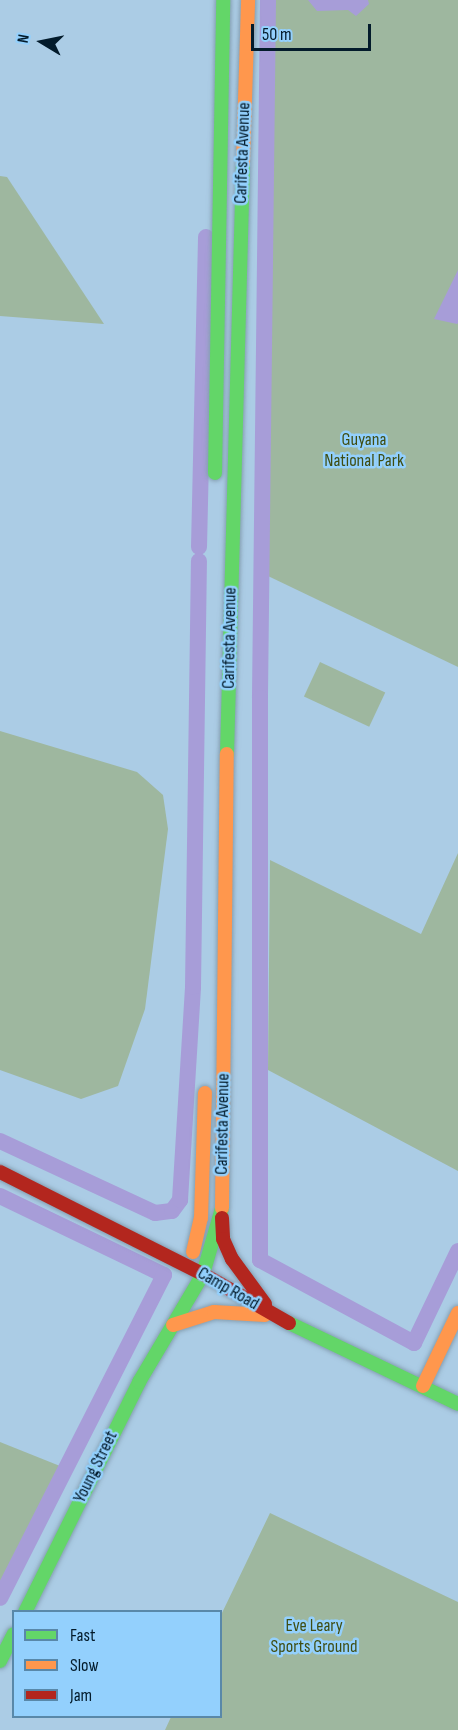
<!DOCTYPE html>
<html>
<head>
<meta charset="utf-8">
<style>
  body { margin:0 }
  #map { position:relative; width:458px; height:1730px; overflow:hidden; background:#abcce5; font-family:"Sofia Sans Condensed",sans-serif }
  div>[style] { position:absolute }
  .green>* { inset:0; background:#9eb79f; transform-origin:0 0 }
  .water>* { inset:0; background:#a79dd8 }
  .canal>* { height:16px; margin:-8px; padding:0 8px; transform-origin:8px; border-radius:8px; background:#a79dd8 }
  .roads { filter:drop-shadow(0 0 2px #859fb2) drop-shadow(0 0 2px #859fb2) }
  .fast>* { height:14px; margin:-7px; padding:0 7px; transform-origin:7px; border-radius:7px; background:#63d668 }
  .slow>* { height:14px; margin:-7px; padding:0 7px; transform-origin:7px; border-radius:7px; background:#ff974d }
  .jam>* { height:14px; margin:-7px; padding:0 7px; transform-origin:7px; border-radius:7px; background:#b3261e }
  span { translate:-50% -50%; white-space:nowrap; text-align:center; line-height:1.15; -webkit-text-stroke:5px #93d0fd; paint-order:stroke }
  .street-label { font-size:18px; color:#031b2b }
  .park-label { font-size:18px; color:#3f4d12 }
  .legend { position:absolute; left:12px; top:1610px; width:210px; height:108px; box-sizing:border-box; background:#93d0fd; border:2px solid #5988a9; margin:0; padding:8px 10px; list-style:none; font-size:18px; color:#031b2b }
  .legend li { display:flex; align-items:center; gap:12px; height:30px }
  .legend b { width:30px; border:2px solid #5988a9 }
  .north { position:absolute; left:12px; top:12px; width:60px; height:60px; -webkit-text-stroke:4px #93d0fd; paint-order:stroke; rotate:280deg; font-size:16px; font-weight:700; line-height:24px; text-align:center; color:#031b2b }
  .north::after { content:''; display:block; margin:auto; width:21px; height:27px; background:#031b2b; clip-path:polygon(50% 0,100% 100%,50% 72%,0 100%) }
  .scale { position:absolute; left:251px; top:24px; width:120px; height:27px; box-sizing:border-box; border:3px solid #031b2b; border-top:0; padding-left:8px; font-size:18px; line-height:21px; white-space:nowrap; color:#031b2b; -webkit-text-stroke:4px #93d0fd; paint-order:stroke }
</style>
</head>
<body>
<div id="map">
  <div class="green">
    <i style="clip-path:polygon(273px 0,458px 0,458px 667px,268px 576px)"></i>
    <i style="clip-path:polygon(0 176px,7px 177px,104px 324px,0 316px)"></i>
    <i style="left:320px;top:662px;width:72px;height:38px;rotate:25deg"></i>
    <i style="clip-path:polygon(0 731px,137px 772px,163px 795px,168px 829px,145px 1009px,118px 1086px,81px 1099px,0 1070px)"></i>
    <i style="clip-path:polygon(458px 853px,458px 1171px,268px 1070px,270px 860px,421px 934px)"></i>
    <i style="clip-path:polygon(0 1442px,60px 1466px,0 1582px)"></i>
    <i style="clip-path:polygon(270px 1513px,458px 1602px,458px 1730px,165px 1730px,171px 1717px,220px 1716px,221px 1615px)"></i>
  </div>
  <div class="water">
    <i style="clip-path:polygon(308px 0,368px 0,369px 4px,356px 16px,348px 10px,317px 11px)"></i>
    <i style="clip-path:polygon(458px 270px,458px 323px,457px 324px,434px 319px)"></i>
  </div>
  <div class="canal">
    <i style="left:268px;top:0;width:698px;rotate:90.66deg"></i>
    <i style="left:260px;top:698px;width:562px;rotate:90deg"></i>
    <i style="left:260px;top:1260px;width:175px;rotate:28.3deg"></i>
    <i style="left:414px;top:1343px;width:102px;rotate:-64.4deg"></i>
    <i style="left:199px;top:547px;width:310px;rotate:-88.7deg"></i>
    <i style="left:0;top:1141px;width:171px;rotate:24.9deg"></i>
    <i style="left:155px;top:1213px;width:17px;rotate:-7deg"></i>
    <i style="left:172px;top:1211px;width:14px;rotate:-54deg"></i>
    <i style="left:180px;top:1200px;width:213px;rotate:-86.5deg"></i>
    <i style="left:193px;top:987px;width:426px;rotate:-89.2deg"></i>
    <i style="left:0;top:1196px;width:182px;rotate:25.7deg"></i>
    <i style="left:164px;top:1275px;width:362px;rotate:116.9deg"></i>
  </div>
  <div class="roads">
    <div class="fast">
      <i style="left:215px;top:473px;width:473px;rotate:-89deg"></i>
      <i style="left:227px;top:754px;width:591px;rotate:-88.45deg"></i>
      <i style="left:289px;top:1323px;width:187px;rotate:25.6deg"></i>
      <i style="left:25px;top:1612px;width:257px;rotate:-63.6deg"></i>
      <i style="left:139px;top:1382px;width:126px;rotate:-59.3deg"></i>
      <i style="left:203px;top:1274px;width:69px;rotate:-73.9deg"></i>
      <i style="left:0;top:1661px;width:30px;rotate:-63deg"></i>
    </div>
    <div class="slow">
      <i style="left:243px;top:163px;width:163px;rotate:-88.2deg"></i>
      <i style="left:222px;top:1208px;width:454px;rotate:-89.4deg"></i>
      <i style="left:193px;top:1252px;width:35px;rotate:-77deg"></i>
      <i style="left:201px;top:1218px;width:125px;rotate:-88.2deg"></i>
      <i style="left:173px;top:1325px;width:43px;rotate:-17.6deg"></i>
      <i style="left:214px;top:1312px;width:51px;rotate:3.4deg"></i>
      <i style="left:423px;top:1386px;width:81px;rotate:-64.4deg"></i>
    </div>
    <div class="jam">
      <i style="left:0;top:1172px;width:227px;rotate:26.7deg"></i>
      <i style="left:203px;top:1274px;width:99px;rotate:29.7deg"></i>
      <i style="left:222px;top:1218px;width:21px;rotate:87deg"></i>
      <i style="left:223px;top:1239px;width:22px;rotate:66deg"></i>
      <i style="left:232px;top:1259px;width:56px;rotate:53.7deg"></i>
    </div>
  </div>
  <div class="street-label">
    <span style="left:243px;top:153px;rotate:-88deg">Carifesta Avenue</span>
    <span style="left:230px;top:638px;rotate:-89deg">Carifesta Avenue</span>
    <span style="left:223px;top:1124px;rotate:-89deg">Carifesta Avenue</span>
    <span style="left:228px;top:1289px;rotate:30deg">Camp Road</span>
    <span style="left:96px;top:1467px;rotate:-64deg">Young Street</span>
  </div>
  <div class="park-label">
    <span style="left:364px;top:451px">Guyana<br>National Park</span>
    <span style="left:314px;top:1637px">Eve Leary<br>Sports Ground</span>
  </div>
  <ul class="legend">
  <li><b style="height:8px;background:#63d668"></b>Fast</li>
  <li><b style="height:8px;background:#ff974d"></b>Slow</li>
  <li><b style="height:8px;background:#b3261e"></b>Jam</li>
  </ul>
  <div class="north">N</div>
  <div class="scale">50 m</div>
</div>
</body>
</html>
